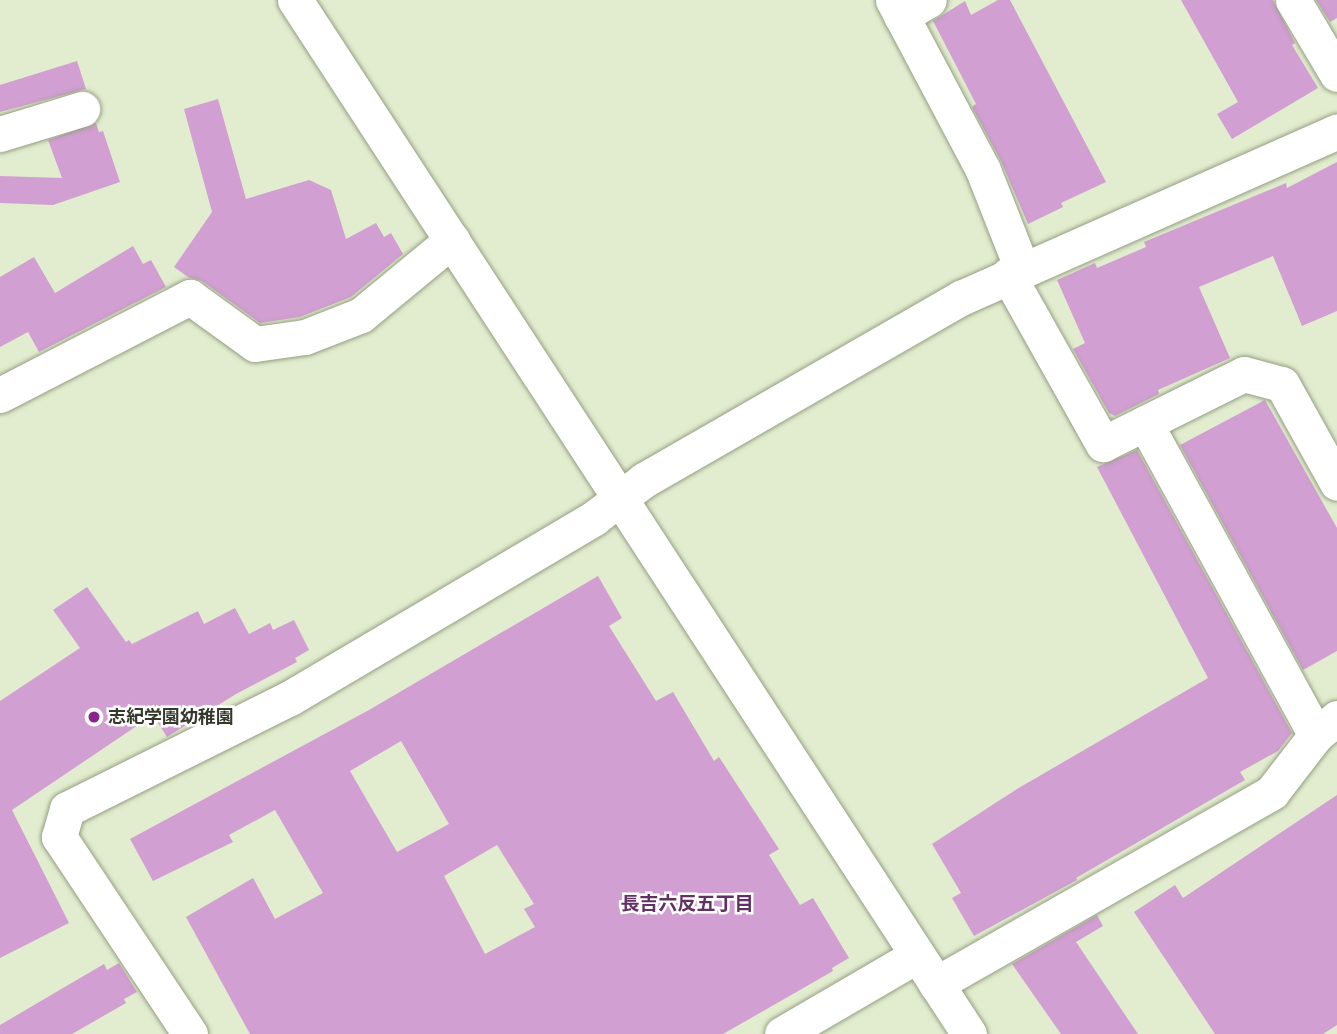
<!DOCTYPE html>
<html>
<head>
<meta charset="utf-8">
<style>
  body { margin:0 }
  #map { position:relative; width:1337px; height:1034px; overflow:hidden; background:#e2edcf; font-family:"Fira Sans Condensed","Noto Sans JP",sans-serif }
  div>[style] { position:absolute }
  .building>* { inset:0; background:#d19fd1 }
  .roads { filter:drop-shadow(0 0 2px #949f82) drop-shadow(0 0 2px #949f82) }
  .minor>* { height:35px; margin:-17.5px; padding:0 17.5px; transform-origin:17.5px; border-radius:17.5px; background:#fff }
  .dots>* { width:19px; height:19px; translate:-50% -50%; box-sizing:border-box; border:4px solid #fff; border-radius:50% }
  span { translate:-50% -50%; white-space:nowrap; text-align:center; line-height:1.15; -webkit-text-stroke:5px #fff; paint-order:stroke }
  .poi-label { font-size:18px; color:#35392d; font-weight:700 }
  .left { translate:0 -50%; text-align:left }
  .neighbourhood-label { font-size:19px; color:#613163; font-weight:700 }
</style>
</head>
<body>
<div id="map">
  <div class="building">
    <i style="clip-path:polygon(998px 0,1010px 0,1106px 182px,1061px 203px,1063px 207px,1028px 224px,1001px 161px,972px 107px,976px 104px,933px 21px,965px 1px,971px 15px)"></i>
    <i style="clip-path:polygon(1181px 0,1273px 0,1295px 43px,1292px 45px,1318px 88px,1232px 139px,1217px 114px,1238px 102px)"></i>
    <i style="clip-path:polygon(1316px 0,1337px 0,1337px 18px,1330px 22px)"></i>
    <i style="clip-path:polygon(77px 61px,86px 89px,0 112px,0 85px)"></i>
    <i style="clip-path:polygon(218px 99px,246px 199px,309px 180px,331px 190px,346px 239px,376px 223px,384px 237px,391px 233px,403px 254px,351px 297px,300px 317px,260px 323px,202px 281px,188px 277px,174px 267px,212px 212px,184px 109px)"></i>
    <i style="clip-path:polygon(96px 123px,99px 132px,103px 131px,120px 182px,53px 205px,0 203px,0 176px,62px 178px,48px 140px)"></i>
    <i style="clip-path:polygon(1337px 162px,1337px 311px,1302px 326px,1273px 256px,1199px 287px,1230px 358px,1158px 390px,1159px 394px,1115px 416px,1109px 413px,1073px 349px,1085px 343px,1057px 280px,1095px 263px,1097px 268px,1146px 247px,1144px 242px,1286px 183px,1287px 188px)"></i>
    <i style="clip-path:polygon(133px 246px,143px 264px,151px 260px,166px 287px,39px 352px,28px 332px,0 347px,0 277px,34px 257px,55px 293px)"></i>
    <i style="clip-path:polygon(1265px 400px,1337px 528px,1337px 651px,1303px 670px,1180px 445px)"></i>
    <i style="clip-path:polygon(1137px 450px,1292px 733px,1278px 751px,1240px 772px,1245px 780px,1076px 878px,1077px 880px,974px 936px,952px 898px,961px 893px,932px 844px,1017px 789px,1208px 678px,1097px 467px)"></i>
    <i style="clip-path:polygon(evenodd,598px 576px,622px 618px,609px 626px,656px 701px,673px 692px,714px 761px,719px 757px,779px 849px,769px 855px,800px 905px,813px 898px,849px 958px,832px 968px,833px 971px,723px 1034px,250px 1034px,186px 917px,253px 878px,275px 919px,323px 893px,275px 810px,229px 835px,233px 842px,153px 881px,130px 839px,369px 710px,598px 576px,401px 741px,449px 824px,397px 852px,350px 771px,401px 741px,598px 576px,497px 845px,534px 904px,524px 909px,535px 927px,485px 954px,444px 876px,497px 845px)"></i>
    <i style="clip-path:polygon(87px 587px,126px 642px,129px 640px,132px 644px,198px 611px,204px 624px,235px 608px,249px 634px,270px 623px,273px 630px,294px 620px,309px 650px,295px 658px,297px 662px,236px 694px,167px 737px,153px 715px,12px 810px,69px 923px,0 958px,0 701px,80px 648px,53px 610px)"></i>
    <i style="clip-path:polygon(1337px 795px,1337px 1025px,1323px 1034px,1215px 1034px,1134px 912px,1175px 885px,1183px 898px)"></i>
    <i style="clip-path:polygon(1097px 915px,1103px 926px,1076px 942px,1138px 1034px,1061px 1034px,1012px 964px)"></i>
    <i style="clip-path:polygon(119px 963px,137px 992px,124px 999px,126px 1003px,72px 1034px,0 1034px,0 1025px,104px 964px,107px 970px)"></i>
  </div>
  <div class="roads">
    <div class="minor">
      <i style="left:295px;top:0;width:1234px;rotate:56.9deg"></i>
      <i style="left:893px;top:0;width:192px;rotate:62.1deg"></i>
      <i style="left:983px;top:170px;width:106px;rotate:68.5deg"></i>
      <i style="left:1293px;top:0;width:86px;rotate:59.3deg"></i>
      <i style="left:901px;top:16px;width:32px;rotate:-30deg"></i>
      <i style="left:0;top:134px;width:86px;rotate:-17deg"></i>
      <i style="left:1008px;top:275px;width:194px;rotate:60.7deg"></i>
      <i style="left:1103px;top:444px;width:157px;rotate:-26.4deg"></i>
      <i style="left:1244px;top:374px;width:39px;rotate:15deg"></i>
      <i style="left:1282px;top:384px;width:113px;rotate:60.9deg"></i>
      <i style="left:0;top:395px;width:214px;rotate:-27.3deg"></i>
      <i style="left:190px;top:297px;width:80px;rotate:35.9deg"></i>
      <i style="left:255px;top:344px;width:50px;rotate:-8deg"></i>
      <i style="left:305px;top:337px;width:60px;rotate:-21.4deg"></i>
      <i style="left:361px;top:315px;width:118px;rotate:-39.5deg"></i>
      <i style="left:1145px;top:423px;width:356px;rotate:61.3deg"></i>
      <i style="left:936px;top:984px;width:387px;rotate:-29.7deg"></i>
      <i style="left:1272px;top:792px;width:72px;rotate:-52.3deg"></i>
      <i style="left:1316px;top:735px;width:27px;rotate:-39deg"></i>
      <i style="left:190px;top:1034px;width:237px;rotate:-123.6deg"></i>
      <i style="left:59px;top:837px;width:29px;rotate:-74deg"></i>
      <i style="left:67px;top:809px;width:249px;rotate:-26.5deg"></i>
      <i style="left:290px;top:698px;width:353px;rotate:-30.6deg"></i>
      <i style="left:594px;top:518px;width:63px;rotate:-37.2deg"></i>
      <i style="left:644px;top:480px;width:366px;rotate:-29.9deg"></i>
      <i style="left:961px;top:298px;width:411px;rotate:-23.9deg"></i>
      <i style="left:782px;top:1034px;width:155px;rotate:-30.2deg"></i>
    </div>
  </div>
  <div class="dots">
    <i style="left:94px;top:717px;background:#88248d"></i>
  </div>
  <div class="poi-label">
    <span class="left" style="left:108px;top:717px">志紀学園幼稚園</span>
  </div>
  <div class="neighbourhood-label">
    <span style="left:687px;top:904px">長吉六反五丁目</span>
  </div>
</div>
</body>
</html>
